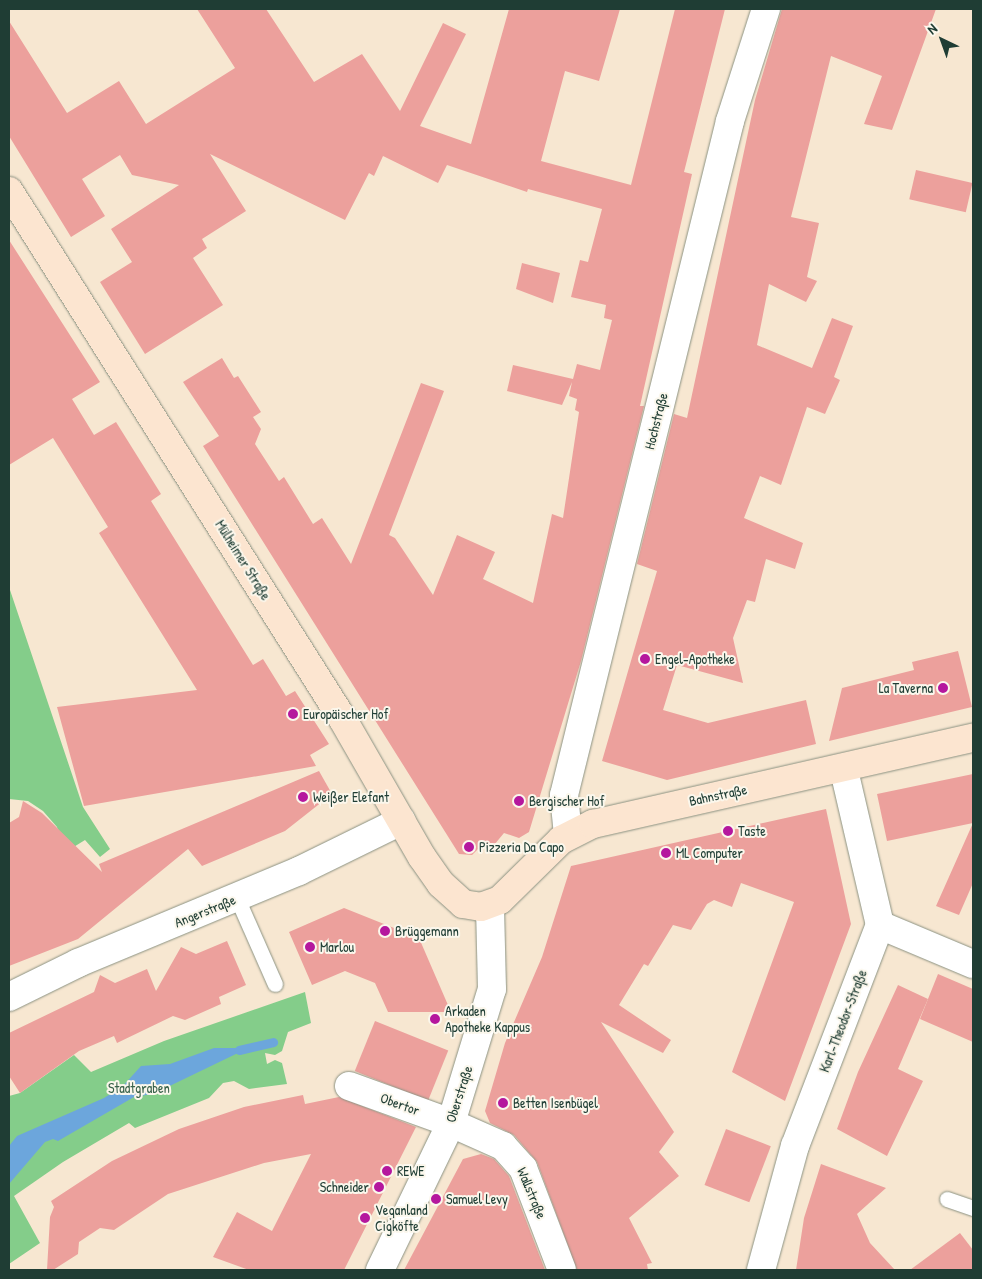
<!DOCTYPE html>
<html>
<head>
<meta charset="utf-8">
<style>
  body { margin:0 }
  #map { position:relative; width:982px; height:1279px; overflow:hidden; background:#f7e7d1; font-family:"Patrick Hand",sans-serif }
  div>[style] { position:absolute }
  .green>* { inset:0; background:#84cd8a }
  .water>* { inset:0; background:#6ca6dc }
  .stream>* { height:9px; margin:-4.5px; padding:0 4.5px; transform-origin:4.5px; border-radius:4.5px; background:#6ca6dc }
  .building>* { inset:0; background:#eca09c; transform-origin:0 0 }
  .roads { filter:drop-shadow(0 0 1px #8b9282) drop-shadow(0 0 1px #8b9282) }
  .lane>* { height:15px; margin:-7.5px; padding:0 7.5px; transform-origin:7.5px; border-radius:7.5px; background:#fff }
  .street>* { height:28px; margin:-14px; padding:0 14px; transform-origin:14px; border-radius:14px; background:#fff }
  .secondary>* { height:28px; margin:-14px; padding:0 14px; transform-origin:14px; border-radius:14px; background:#fce5d0 }
  .dots>* { width:14px; height:14px; translate:-50% -50%; box-sizing:border-box; border:2px solid #fbf7ec; border-radius:50% }
  span { translate:-50% -50%; white-space:nowrap; text-align:center; line-height:1.15; -webkit-text-stroke:4px #fbf7ec; paint-order:stroke }
  .street-label { font-size:14px; color:#1f3d34 }
  .poi-label { font-size:14px; color:#1f3d34 }
  .left { translate:0 -50%; text-align:left }
  .right { translate:-100% -50%; text-align:right }
  .park-label { font-size:14px; color:#38614a }
  .frame { position:absolute; inset:0; border:10px solid #1f3d34; pointer-events:none }
  .north { position:absolute; left:917px; top:15px; width:50px; height:50px; -webkit-text-stroke:4px #fbf7ec; paint-order:stroke; rotate:318deg; font-size:14px; font-weight:700; line-height:20px; text-align:center; color:#1f3d34 }
  .north::after { content:''; display:block; margin:auto; width:18px; height:22px; background:#1f3d34; clip-path:polygon(50% 0,100% 100%,50% 72%,0 100%) }
</style>
</head>
<body>
<div id="map">
  <div class="green">
    <i style="clip-path:polygon(9px 587px,83px 807px,110px 849px,100px 857px,85px 840px,64px 853px,57px 827px,43px 811px,28px 801px,9px 799px)"></i>
    <i style="clip-path:polygon(305px 992px,311px 1023px,288px 1032px,282px 1051px,275px 1055px,265px 1053px,267px 1064px,275px 1060px,282px 1063px,287px 1084px,249px 1089px,234px 1081px,223px 1083px,209px 1098px,135px 1128px,129px 1123px,63px 1162px,14px 1196px,40px 1243px,9px 1264px,9px 1096px,20px 1093px,74px 1055px,91px 1072px,164px 1041px)"></i>
  </div>
  <div class="water">
    <i style="clip-path:polygon(214px 1048px,238px 1048px,238px 1053px,153px 1094px,134px 1097px,58px 1141px,53px 1139px,45px 1142px,9px 1184px,9px 1146px,17px 1136px,104px 1098px,122px 1087px,141px 1066px,170px 1064px)"></i>
  </div>
  <div class="stream">
    <i style="left:239px;top:1050px;width:35px;rotate:-13deg"></i>
  </div>
  <div class="building">
    <i style="clip-path:polygon(197px 9px,266px 9px,314px 82px,362px 54px,400px 111px,443px 23px,466px 34px,420px 126px,471px 144px,509px 9px,620px 9px,599px 81px,565px 71px,541px 161px,631px 185px,675px 9px,725px 9px,684px 172px,692px 174px,640px 406px,644px 406px,581px 661px,529px 832px,519px 838px,504px 833px,494px 845px,478px 849px,472px 855px,459px 854px,203px 446px,219px 436px,183px 382px,222px 358px,234px 378px,238px 376px,261px 412px,253px 417px,261px 429px,255px 444px,279px 481px,284px 477px,313px 524px,322px 518px,351px 564px,421px 383px,444px 391px,389px 535px,395px 538px,433px 595px,457px 535px,495px 552px,483px 579px,533px 603px,552px 514px,563px 518px,579px 412px,575px 410px,577px 399px,569px 396px,572px 382px,562px 405px,507px 391px,513px 365px,573px 379px,577px 364px,600px 370px,612px 320px,604px 318px,606px 305px,571px 297px,580px 260px,588px 262px,602px 209px,528px 189px,527px 192px,447px 165px,438px 183px,383px 156px,374px 176px,369px 173px,345px 220px,210px 154px,246px 211px,202px 239px,207px 248px,193px 258px,223px 305px,145px 354px,100px 282px,132px 262px,111px 229px,179px 185px,132px 175px,120px 155px,82px 179px,105px 216px,71px 237px,9px 136px,9px 21px,67px 113px,119px 81px,146px 124px,235px 68px)"></i>
    <i style="clip-path:polygon(782px 9px,936px 9px,892px 130px,864px 124px,882px 76px,831px 56px,791px 217px,819px 223px,807px 277px,817px 281px,806px 302px,769px 284px,757px 345px,812px 368px,832px 318px,853px 326px,834px 377px,840px 380px,825px 414px,807px 407px,781px 485px,760px 476px,744px 518px,803px 543px,795px 569px,766px 559px,755px 602px,747px 600px,733px 638px,743px 683px,677px 665px,663px 710px,708px 723px,806px 700px,816px 744px,667px 780px,602px 761px,657px 571px,637px 564px,674px 414px,687px 418px,755px 100px)"></i>
    <i style="left:916px;top:170px;width:58px;height:30px;rotate:13deg"></i>
    <i style="clip-path:polygon(9px 240px,100px 382px,72px 399px,94px 435px,116px 422px,161px 494px,151px 501px,253px 665px,263px 659px,286px 696px,295px 691px,329px 744px,310px 755px,316px 766px,84px 806px,57px 707px,197px 690px,99px 533px,108px 527px,53px 438px,9px 465px)"></i>
    <i style="clip-path:polygon(522px 263px,560px 273px,553px 303px,516px 289px)"></i>
    <i style="clip-path:polygon(958px 651px,972px 707px,829px 741px,842px 688px,914px 670px,912px 662px)"></i>
    <i style="clip-path:polygon(319px 771px,332px 794px,285px 831px,202px 866px,188px 849px,78px 939px,9px 966px,9px 823px,19px 817px,23px 801px,42px 813px,102px 872px,99px 864px)"></i>
    <i style="clip-path:polygon(973px 774px,973px 883px,959px 915px,936px 906px,973px 823px,887px 841px,877px 794px)"></i>
    <i style="clip-path:polygon(826px 809px,851px 924px,785px 1101px,732px 1072px,794px 902px,741px 883px,732px 907px,714px 900px,707px 904px,691px 930px,673px 925px,648px 966px,644px 964px,619px 1005px,671px 1040px,663px 1053px,601px 1022px,674px 1132px,659px 1152px,679px 1176px,629px 1218px,652px 1263px,647px 1264px,648px 1270px,577px 1270px,537px 1162px,514px 1135px,490px 1123px,485px 1111px,505px 1043px,542px 957px,571px 866px)"></i>
    <i style="clip-path:polygon(344px 908px,419px 938px,451px 1012px,388px 1012px,375px 983px,345px 971px,312px 985px,289px 932px)"></i>
    <i style="clip-path:polygon(227px 941px,246px 985px,219px 997px,221px 1004px,185px 1020px,173px 1016px,117px 1043px,114px 1036px,79px 1051px,20px 1093px,9px 1076px,9px 1033px,94px 992px,100px 975px,115px 983px,147px 969px,156px 991px,181px 947px,196px 954px)"></i>
    <i style="clip-path:polygon(938px 974px,973px 989px,973px 1042px,920px 1019px)"></i>
    <i style="clip-path:polygon(898px 985px,928px 999px,898px 1069px,923px 1081px,887px 1156px,837px 1129px,858px 1072px)"></i>
    <i style="left:375px;top:1021px;width:79px;height:54px;rotate:22deg"></i>
    <i style="clip-path:polygon(303px 1095px,305px 1104px,339px 1097px,416px 1127px,344px 1270px,249px 1270px,213px 1257px,237px 1212px,272px 1231px,311px 1154px,264px 1163px,168px 1194px,114px 1230px,100px 1228px,79px 1242px,78px 1254px,53px 1270px,47px 1270px,50px 1217px,54px 1207px,51px 1201px,112px 1161px,179px 1129px,244px 1107px)"></i>
    <i style="left:726px;top:1129px;width:48px;height:60px;rotate:21deg"></i>
    <i style="clip-path:polygon(481px 1154px,494px 1159px,509px 1176px,545px 1270px,404px 1270px,463px 1159px)"></i>
    <i style="clip-path:polygon(821px 1164px,886px 1188px,857px 1214px,870px 1243px,895px 1270px,796px 1270px,804px 1218px)"></i>
    <i style="clip-path:polygon(960px 1233px,973px 1250px,973px 1270px,910px 1270px)"></i>
  </div>
  <div class="roads">
    <div class="lane">
      <i style="left:237px;top:898px;width:94px;rotate:66.2deg"></i>
      <i style="left:947px;top:1199px;width:28px;rotate:19deg"></i>
    </div>
    <div class="street">
      <i style="left:568px;top:835px;width:40px;rotate:-95.7deg"></i>
      <i style="left:564px;top:795px;width:694px;rotate:-76.16deg"></i>
      <i style="left:730px;top:121px;width:118px;rotate:-72.2deg"></i>
      <i style="left:880px;top:925px;width:101px;rotate:22.8deg"></i>
      <i style="left:9px;top:997px;width:77px;rotate:-26.2deg"></i>
      <i style="left:78px;top:963px;width:239px;rotate:-22.6deg"></i>
      <i style="left:299px;top:871px;width:114px;rotate:-26.1deg"></i>
      <i style="left:349px;top:1086px;width:109px;rotate:19.9deg"></i>
      <i style="left:451px;top:1123px;width:57px;rotate:23.9deg"></i>
      <i style="left:503px;top:1146px;width:30px;rotate:48deg"></i>
      <i style="left:523px;top:1168px;width:109px;rotate:69.1deg"></i>
      <i style="left:380px;top:1270px;width:163px;rotate:-64.2deg"></i>
      <i style="left:451px;top:1123px;width:140px;rotate:-73deg"></i>
      <i style="left:492px;top:989px;width:84px;rotate:-91.4deg"></i>
      <i style="left:761px;top:1270px;width:129px;rotate:-74.7deg"></i>
      <i style="left:795px;top:1146px;width:237px;rotate:-69deg"></i>
      <i style="left:880px;top:925px;width:159px;rotate:-103.1deg"></i>
    </div>
    <div class="secondary">
      <i style="left:9px;top:191px;width:623px;rotate:57.71deg"></i>
      <i style="left:342px;top:718px;width:160px;rotate:60.1deg"></i>
      <i style="left:422px;top:857px;width:33px;rotate:55deg"></i>
      <i style="left:441px;top:884px;width:30px;rotate:42deg"></i>
      <i style="left:463px;top:904px;width:18px;rotate:9deg"></i>
      <i style="left:481px;top:907px;width:20px;rotate:-20deg"></i>
      <i style="left:500px;top:900px;width:86px;rotate:-44.5deg"></i>
      <i style="left:561px;top:840px;width:36px;rotate:-27deg"></i>
      <i style="left:593px;top:824px;width:390px;rotate:-12.8deg"></i>
    </div>
  </div>
  <div class="dots">
    <i style="left:645px;top:659px;background:#b5179e"></i>
    <i style="left:943px;top:688px;background:#b5179e"></i>
    <i style="left:293px;top:714px;background:#b5179e"></i>
    <i style="left:303px;top:797px;background:#b5179e"></i>
    <i style="left:519px;top:801px;background:#b5179e"></i>
    <i style="left:728px;top:831px;background:#b5179e"></i>
    <i style="left:469px;top:847px;background:#b5179e"></i>
    <i style="left:666px;top:853px;background:#b5179e"></i>
    <i style="left:385px;top:931px;background:#b5179e"></i>
    <i style="left:310px;top:947px;background:#b5179e"></i>
    <i style="left:435px;top:1019px;background:#b5179e"></i>
    <i style="left:503px;top:1103px;background:#b5179e"></i>
    <i style="left:387px;top:1171px;background:#b5179e"></i>
    <i style="left:379px;top:1187px;background:#b5179e"></i>
    <i style="left:436px;top:1199px;background:#b5179e"></i>
    <i style="left:365px;top:1218px;background:#b5179e"></i>
  </div>
  <div class="street-label">
    <span style="left:656px;top:421px;rotate:-76deg">Hochstraße</span>
    <span style="left:243px;top:560px;rotate:58deg">Mülheimer Straße</span>
    <span style="left:718px;top:795px;rotate:-12deg">Bahnstraße</span>
    <span style="left:205px;top:911px;rotate:-22deg">Angerstraße</span>
    <span style="left:843px;top:1021px;rotate:-69deg">Karl-Theodor-Straße</span>
    <span style="left:459px;top:1094px;rotate:-72deg">Oberstraße</span>
    <span style="left:400px;top:1104px;rotate:20deg">Obertor</span>
    <span style="left:532px;top:1193px;rotate:67deg">Wallstraße</span>
  </div>
  <div class="poi-label">
    <span class="left" style="left:655px;top:659px">Engel-Apotheke</span>
    <span class="right" style="left:933px;top:688px">La Taverna</span>
    <span class="left" style="left:303px;top:714px">Europäischer Hof</span>
    <span class="left" style="left:313px;top:797px">Weißer Elefant</span>
    <span class="left" style="left:529px;top:801px">Bergischer Hof</span>
    <span class="left" style="left:738px;top:831px">Taste</span>
    <span class="left" style="left:479px;top:847px">Pizzeria Da Capo</span>
    <span class="left" style="left:676px;top:853px">ML Computer</span>
    <span class="left" style="left:395px;top:931px">Brüggemann</span>
    <span class="left" style="left:320px;top:947px">Marlou</span>
    <span class="left" style="left:445px;top:1019px">Arkaden<br>Apotheke Kappus</span>
    <span class="left" style="left:513px;top:1103px">Betten Isenbügel</span>
    <span class="left" style="left:397px;top:1171px">REWE</span>
    <span class="right" style="left:369px;top:1187px">Schneider</span>
    <span class="left" style="left:446px;top:1199px">Samuel Levy</span>
    <span class="left" style="left:375px;top:1218px">Veganland<br>Cigköfte</span>
  </div>
  <div class="park-label">
    <span style="left:139px;top:1088px">Stadtgraben</span>
  </div>
  <div class="frame"></div>
  <div class="north">N</div>
</div>
</body>
</html>
